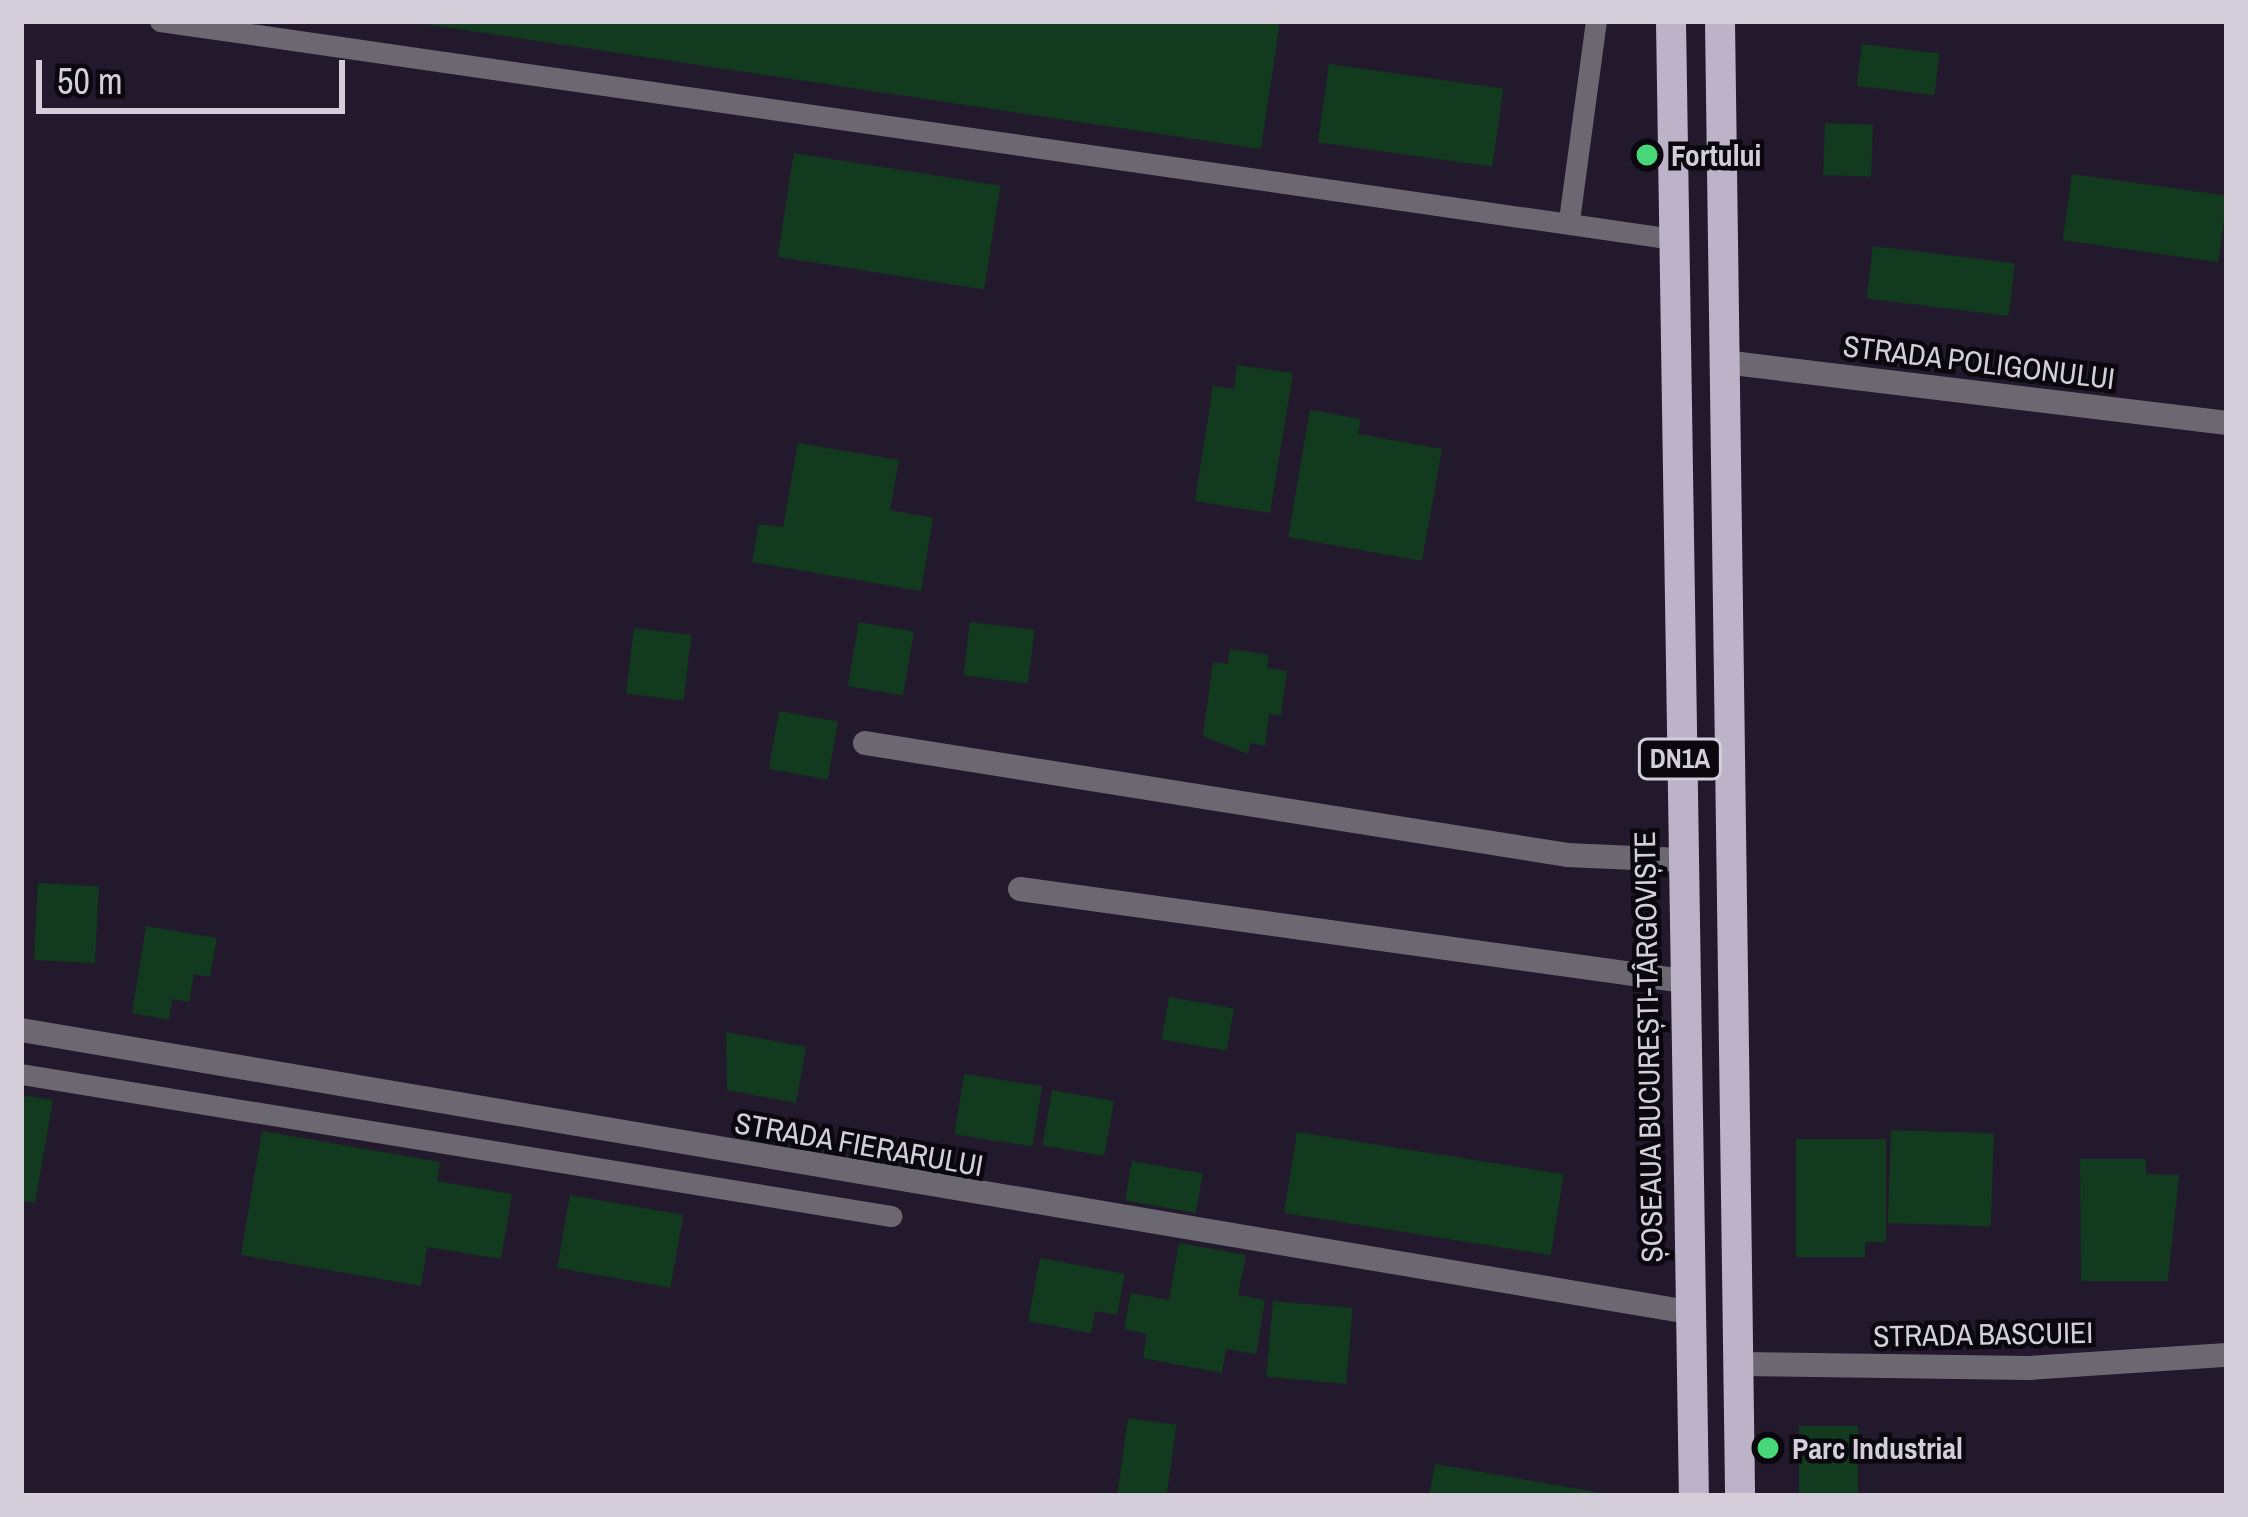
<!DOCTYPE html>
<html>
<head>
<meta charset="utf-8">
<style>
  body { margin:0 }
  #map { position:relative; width:2248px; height:1517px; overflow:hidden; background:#221a2c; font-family:"Archivo Narrow",sans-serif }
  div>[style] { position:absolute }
  .building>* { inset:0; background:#113a1e; transform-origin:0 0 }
  .service>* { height:21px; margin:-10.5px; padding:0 10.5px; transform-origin:10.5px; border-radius:10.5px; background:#6c6872 }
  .minor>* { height:24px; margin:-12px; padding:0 12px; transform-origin:12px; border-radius:12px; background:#6c6872 }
  .primary>* { height:30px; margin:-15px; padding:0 15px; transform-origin:15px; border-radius:15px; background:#bcb3c8 }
  .dots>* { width:33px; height:33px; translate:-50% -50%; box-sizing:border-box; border:6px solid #0a070e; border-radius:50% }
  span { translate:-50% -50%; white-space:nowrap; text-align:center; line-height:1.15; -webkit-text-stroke:9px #0a070e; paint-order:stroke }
  .shield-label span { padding:3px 9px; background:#0a070e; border:3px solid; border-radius:9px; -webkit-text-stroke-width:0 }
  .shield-label { font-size:27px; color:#d4cedb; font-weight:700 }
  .poi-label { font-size:30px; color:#d4cedb; font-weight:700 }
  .left { translate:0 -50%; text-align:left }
  .street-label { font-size:30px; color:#d4cedb }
  .frame { position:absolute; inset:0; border:24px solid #d4cedb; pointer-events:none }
  .scale { position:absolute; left:36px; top:60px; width:309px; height:54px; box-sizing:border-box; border:6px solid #d4cedb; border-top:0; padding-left:15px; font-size:36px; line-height:42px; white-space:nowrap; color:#d4cedb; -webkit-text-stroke:9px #0a070e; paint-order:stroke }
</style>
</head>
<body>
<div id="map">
  <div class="building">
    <i style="clip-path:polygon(404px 21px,1280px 21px,1261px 149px)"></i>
    <i style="left:1862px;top:44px;width:78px;height:42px;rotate:7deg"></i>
    <i style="left:1329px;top:64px;width:176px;height:79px;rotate:8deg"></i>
    <i style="left:1825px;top:123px;width:48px;height:52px;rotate:2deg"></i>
    <i style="left:794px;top:153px;width:209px;height:105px;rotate:9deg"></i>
    <i style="left:2072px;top:174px;width:157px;height:67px;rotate:8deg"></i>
    <i style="left:1873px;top:246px;width:143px;height:53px;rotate:7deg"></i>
    <i style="clip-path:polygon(1237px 365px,1293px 373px,1270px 513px,1195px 501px,1213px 386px,1234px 389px)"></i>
    <i style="clip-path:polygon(1310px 410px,1361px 419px,1358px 434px,1442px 449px,1422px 561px,1288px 537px)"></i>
    <i style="clip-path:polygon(798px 443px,899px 460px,890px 510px,933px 518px,921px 591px,752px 562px,759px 524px,783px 527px)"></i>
    <i style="left:859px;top:622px;width:56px;height:65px;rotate:10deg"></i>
    <i style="left:970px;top:622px;width:65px;height:54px;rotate:7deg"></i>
    <i style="left:634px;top:628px;width:58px;height:66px;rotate:7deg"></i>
    <i style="clip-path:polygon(1230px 649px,1269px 655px,1267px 668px,1287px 671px,1281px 716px,1269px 714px,1265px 746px,1250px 743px,1248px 754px,1203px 736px,1213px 662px,1228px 664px)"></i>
    <i style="left:779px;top:711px;width:60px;height:59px;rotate:10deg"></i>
    <i style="left:38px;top:883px;width:61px;height:77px;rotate:3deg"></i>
    <i style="clip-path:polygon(146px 926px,217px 938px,210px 977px,194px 974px,189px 1002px,172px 999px,169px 1020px,132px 1013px)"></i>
    <i style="left:1169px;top:997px;width:66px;height:43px;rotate:10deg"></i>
    <i style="clip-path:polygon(726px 1032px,806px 1047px,796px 1103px,727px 1090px)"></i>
    <i style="left:964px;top:1074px;width:79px;height:61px;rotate:9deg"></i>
    <i style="left:1052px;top:1090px;width:63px;height:56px;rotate:10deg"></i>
    <i style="clip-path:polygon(21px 1095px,53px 1100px,35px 1203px,21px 1201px)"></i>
    <i style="left:1891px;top:1130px;width:103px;height:93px;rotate:2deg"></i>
    <i style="clip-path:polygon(262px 1131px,440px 1162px,437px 1181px,512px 1194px,501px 1259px,427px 1247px,421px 1286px,241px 1255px)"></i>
    <i style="left:1297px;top:1132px;width:270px;height:82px;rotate:9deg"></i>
    <i style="clip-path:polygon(1796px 1139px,1886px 1139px,1886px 1242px,1865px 1242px,1865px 1257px,1796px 1257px)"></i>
    <i style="clip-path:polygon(2080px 1159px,2146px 1159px,2146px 1174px,2179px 1175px,2168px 1281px,2081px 1281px)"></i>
    <i style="left:1132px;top:1161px;width:72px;height:40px;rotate:10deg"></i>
    <i style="left:570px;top:1195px;width:115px;height:74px;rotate:10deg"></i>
    <i style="clip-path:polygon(1179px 1243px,1246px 1255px,1238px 1295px,1265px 1300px,1256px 1354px,1226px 1349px,1222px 1373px,1143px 1358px,1147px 1334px,1124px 1329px,1131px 1293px,1169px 1300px)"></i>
    <i style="clip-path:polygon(1040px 1258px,1125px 1274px,1117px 1315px,1095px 1311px,1091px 1333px,1028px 1321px)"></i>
    <i style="left:1273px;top:1301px;width:80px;height:76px;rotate:5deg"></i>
    <i style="left:1128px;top:1418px;width:49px;height:77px;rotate:8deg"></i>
    <i style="left:1799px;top:1426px;width:59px;height:70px"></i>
    <i style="clip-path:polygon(1435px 1464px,1608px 1494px,1608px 1496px,1429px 1496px)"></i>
  </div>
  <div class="service">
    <i style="left:160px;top:21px;width:1528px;rotate:8.2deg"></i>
    <i style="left:1569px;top:220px;width:201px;rotate:-82.3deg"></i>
    <i style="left:21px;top:1074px;width:882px;rotate:9.27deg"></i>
  </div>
  <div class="minor">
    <i style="left:1724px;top:362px;width:507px;rotate:6.91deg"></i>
    <i style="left:865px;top:743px;width:711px;rotate:9.06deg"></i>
    <i style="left:1567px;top:855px;width:114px;rotate:2.5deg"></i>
    <i style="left:1020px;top:889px;width:669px;rotate:7.9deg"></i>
    <i style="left:21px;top:1030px;width:1691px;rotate:9.6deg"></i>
    <i style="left:1739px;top:1364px;width:290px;rotate:0.8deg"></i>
    <i style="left:2029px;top:1368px;width:198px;rotate:-3.8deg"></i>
  </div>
  <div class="primary">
    <i style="left:1671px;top:21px;width:1475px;rotate:89.11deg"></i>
    <i style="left:1720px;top:21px;width:1475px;rotate:89.22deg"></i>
  </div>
  <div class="dots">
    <i style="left:1647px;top:155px;background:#48d778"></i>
    <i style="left:1768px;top:1448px;background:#48d778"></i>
  </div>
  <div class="shield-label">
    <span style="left:1680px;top:759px">DN1A</span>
  </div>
  <div class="poi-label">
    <span class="left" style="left:1671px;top:155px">Fortului</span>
    <span class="left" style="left:1792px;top:1448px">Parc Industrial</span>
  </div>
  <div class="street-label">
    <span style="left:1979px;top:362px;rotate:7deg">STRADA POLIGONULUI</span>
    <span style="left:1648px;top:1047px;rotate:-91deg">ȘOSEAUA BUCUREȘTI-TÂRGOVIȘTE</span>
    <span style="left:859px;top:1144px;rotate:10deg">STRADA FIERARULUI</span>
    <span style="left:1983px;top:1334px;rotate:-1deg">STRADA BASCUIEI</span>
  </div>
  <div class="frame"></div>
  <div class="scale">50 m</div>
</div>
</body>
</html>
